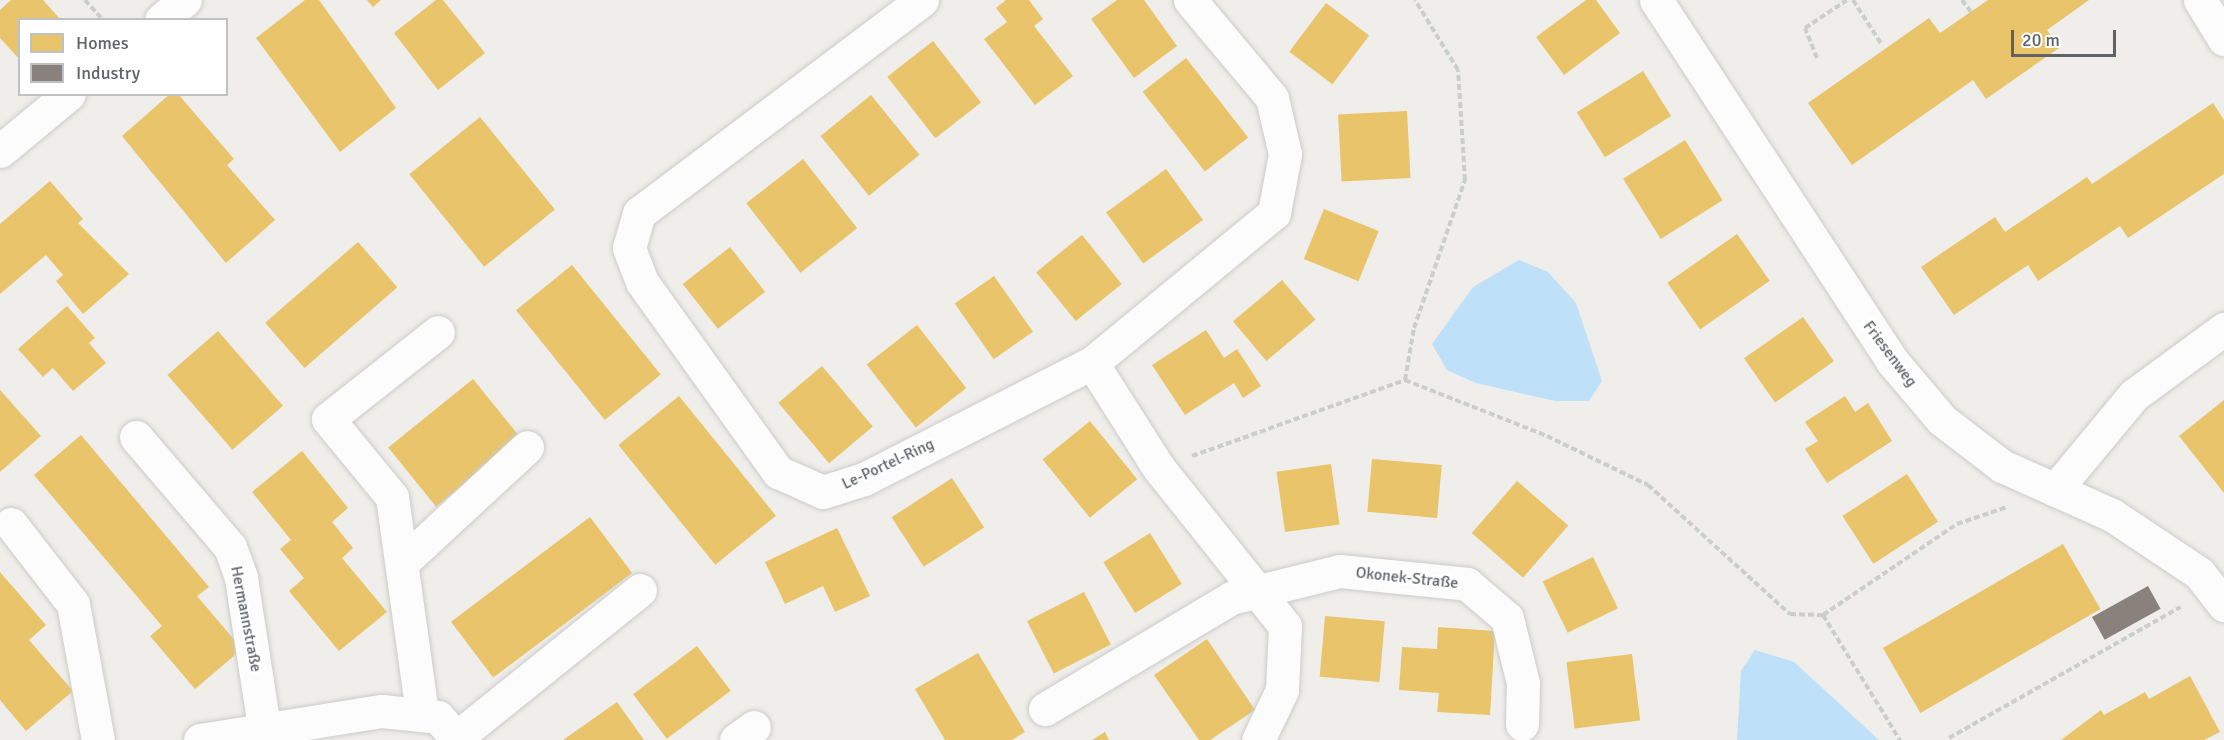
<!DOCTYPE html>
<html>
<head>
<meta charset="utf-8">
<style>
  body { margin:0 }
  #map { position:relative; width:2224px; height:740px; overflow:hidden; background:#efeeea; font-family:Signika,sans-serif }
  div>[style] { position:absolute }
  .water>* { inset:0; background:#bfe0f9 }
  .homes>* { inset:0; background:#e9c46a; transform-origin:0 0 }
  .industry>* { inset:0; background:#8a817c; transform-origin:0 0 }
  .path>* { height:4px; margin-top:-2px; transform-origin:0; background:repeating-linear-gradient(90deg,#cacfcc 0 6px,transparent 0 9px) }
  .roads { filter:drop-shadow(0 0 2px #cbcccc) drop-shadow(0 0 2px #cbcccc) }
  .minor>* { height:33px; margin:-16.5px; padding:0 16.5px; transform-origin:16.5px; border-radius:16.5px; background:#fdfcfc }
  span { translate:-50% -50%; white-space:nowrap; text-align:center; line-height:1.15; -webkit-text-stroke:6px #fff; paint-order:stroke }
  .street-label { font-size:16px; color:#5f6368 }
  .legend { position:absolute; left:18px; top:18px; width:210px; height:78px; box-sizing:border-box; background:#fff; border:2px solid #bfc1c3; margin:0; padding:8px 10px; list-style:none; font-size:18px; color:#5f6368 }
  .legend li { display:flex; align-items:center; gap:12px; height:30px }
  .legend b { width:30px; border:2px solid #bfc1c3 }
  .scale { position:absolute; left:2011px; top:30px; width:105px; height:27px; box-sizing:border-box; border:3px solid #5f6368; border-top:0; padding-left:8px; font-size:18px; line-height:21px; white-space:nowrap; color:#5f6368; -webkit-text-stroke:4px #fff; paint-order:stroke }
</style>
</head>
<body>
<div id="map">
  <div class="water">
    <i style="clip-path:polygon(1519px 260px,1548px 272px,1576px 303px,1602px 381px,1589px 401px,1555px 401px,1476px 383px,1447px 370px,1432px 344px,1473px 287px)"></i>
    <i style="clip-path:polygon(1755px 650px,1794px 662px,1879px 740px,1737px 740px,1741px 671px)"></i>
  </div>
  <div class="homes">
    <i style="clip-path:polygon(11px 0,43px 0,61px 20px,20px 20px,20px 60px,0 38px,0 10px)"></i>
    <i style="clip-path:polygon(305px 0,319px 0,396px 108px,340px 152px,256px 38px)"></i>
    <i style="clip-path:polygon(367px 0,381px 0,373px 7px)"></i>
    <i style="clip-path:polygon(436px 0,443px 0,485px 53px,438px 90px,394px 33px)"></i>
    <i style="clip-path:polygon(1006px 0,1029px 0,1043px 19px,1034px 26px,1073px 76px,1035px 105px,984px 39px,1007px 22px,996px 8px)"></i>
    <i style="clip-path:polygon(1117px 0,1144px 0,1177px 46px,1134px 78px,1091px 19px)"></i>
    <i style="clip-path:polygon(1586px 0,1596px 0,1620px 33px,1564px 75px,1536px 37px)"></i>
    <i style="clip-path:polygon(1988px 0,2089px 0,2047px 30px,2059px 48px,1986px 99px,1973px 80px,1852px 165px,1808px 103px,1929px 18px,1940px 33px)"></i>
    <i style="left:1326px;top:3px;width:54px;height:61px;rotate:37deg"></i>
    <i style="left:933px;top:41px;width:78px;height:58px;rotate:52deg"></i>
    <i style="left:1186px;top:58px;width:101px;height:55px;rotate:52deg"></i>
    <i style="left:1643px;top:71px;width:53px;height:78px;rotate:58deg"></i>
    <i style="clip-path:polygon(170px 94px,178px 94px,234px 159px,227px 165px,275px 220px,226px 263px,122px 136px)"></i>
    <i style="left:871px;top:95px;width:77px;height:65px;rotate:51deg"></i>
    <i style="clip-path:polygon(2213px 103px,2224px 120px,2224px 174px,2128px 238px,2120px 226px,2038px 281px,2028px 265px,1954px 315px,1921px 267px,1995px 217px,2005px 232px,2087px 177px,2092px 184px)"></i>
    <i style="left:1407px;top:111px;width:67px;height:69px;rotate:87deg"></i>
    <i style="left:480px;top:117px;width:119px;height:91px;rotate:51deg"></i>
    <i style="left:1685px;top:140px;width:71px;height:73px;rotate:58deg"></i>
    <i style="left:803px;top:159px;width:88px;height:72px;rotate:52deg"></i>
    <i style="left:1166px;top:169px;width:63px;height:74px;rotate:54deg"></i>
    <i style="clip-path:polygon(50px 181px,83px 219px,78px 223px,129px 274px,83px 314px,56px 281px,63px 275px,46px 255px,0 294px,0 224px)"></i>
    <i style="left:1324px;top:209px;width:59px;height:54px;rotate:22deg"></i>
    <i style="left:1737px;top:234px;width:57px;height:85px;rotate:55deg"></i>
    <i style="left:1082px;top:235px;width:63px;height:59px;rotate:51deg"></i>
    <i style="left:358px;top:242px;width:60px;height:123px;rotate:49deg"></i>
    <i style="left:730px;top:247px;width:57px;height:60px;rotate:52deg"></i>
    <i style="left:572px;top:265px;width:141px;height:72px;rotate:51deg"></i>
    <i style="left:994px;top:276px;width:68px;height:48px;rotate:55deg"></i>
    <i style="left:1282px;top:280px;width:52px;height:64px;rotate:50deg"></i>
    <i style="clip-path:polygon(67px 306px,95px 338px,89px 343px,106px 363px,73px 391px,53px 368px,43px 377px,18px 349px)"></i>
    <i style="left:1803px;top:317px;width:54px;height:72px;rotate:55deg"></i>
    <i style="left:917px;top:325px;width:80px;height:64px;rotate:52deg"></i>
    <i style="clip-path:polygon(1206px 330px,1224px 358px,1237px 349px,1261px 386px,1243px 398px,1234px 383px,1185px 415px,1152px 365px)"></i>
    <i style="left:218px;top:331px;width:99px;height:67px;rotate:49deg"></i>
    <i style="left:822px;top:366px;width:79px;height:57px;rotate:50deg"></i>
    <i style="left:473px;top:379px;width:76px;height:109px;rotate:51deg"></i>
    <i style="clip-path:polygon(0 390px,41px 436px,0 472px)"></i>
    <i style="left:679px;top:396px;width:154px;height:78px;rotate:51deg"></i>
    <i style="clip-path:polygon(1845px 396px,1855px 412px,1868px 403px,1892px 441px,1827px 483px,1805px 449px,1818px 441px,1805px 422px)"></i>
    <i style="clip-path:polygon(2224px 400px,2224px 493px,2179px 436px)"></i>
    <i style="left:1090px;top:421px;width:75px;height:61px;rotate:51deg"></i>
    <i style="clip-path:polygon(81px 435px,209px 587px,197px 596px,242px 649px,195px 689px,150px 636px,162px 626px,34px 475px)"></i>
    <i style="clip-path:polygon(302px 451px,348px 508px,332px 522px,353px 548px,342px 558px,387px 612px,339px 651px,289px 591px,304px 578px,280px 549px,291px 540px,252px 492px)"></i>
    <i style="left:1372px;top:459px;width:70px;height:53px;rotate:5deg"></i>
    <i style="left:1331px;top:464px;width:61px;height:55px;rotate:82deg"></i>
    <i style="left:1907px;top:474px;width:57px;height:77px;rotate:57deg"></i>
    <i style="left:952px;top:478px;width:59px;height:72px;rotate:57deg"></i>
    <i style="left:1517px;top:481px;width:68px;height:69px;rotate:41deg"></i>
    <i style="left:590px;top:517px;width:70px;height:174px;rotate:53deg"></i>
    <i style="clip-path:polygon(837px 528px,870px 596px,835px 612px,823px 586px,785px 604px,765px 562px)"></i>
    <i style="left:1150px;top:533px;width:60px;height:55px;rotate:58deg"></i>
    <i style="left:2063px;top:544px;width:75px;height:208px;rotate:60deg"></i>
    <i style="left:1593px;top:557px;width:57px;height:56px;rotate:64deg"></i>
    <i style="clip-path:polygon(0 572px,46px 625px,29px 640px,73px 691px,26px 731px,0 700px)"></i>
    <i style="left:1084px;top:592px;width:59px;height:64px;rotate:63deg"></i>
    <i style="left:1325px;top:616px;width:60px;height:61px;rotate:5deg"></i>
    <i style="clip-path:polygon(1438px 627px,1495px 631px,1490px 715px,1437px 712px,1439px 693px,1399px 690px,1402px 647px,1437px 649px)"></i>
    <i style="clip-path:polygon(1207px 639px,1255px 710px,1210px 740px,1199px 740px,1154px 675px)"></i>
    <i style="left:697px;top:646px;width:56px;height:80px;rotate:53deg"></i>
    <i style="clip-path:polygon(978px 653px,1025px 732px,1012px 740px,945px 740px,915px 689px)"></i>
    <i style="left:1632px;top:654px;width:67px;height:66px;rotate:83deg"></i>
    <i style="clip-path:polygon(2190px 676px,2220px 732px,2204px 740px,2061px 740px,2101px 710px,2104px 715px,2145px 692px,2149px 699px)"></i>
    <i style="clip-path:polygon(617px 702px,644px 740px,563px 740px)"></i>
    <i style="clip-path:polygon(1105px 732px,1109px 740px,1092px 740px)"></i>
  </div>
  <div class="industry">
    <i style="left:2148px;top:586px;width:26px;height:64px;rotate:61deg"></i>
  </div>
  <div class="path">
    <i style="left:85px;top:0;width:27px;rotate:48deg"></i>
    <i style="left:1853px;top:0;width:54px;rotate:57.2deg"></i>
    <i style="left:1962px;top:0;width:15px;rotate:53deg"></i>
    <i style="left:1817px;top:58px;width:32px;rotate:-112deg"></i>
    <i style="left:1805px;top:28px;width:50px;rotate:-33.7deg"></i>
    <i style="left:1405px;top:380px;width:53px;rotate:-80.2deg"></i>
    <i style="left:1414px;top:328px;width:157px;rotate:-71deg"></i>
    <i style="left:1465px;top:180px;width:110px;rotate:-93.6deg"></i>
    <i style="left:1458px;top:70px;width:82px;rotate:-121.6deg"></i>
    <i style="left:1192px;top:456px;width:226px;rotate:-19.6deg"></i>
    <i style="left:1405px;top:380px;width:153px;rotate:21.5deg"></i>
    <i style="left:1547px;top:436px;width:112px;rotate:25.9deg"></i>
    <i style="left:1648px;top:485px;width:192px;rotate:42.3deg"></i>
    <i style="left:1790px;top:614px;width:33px;rotate:2deg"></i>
    <i style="left:1823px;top:615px;width:147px;rotate:58.4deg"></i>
    <i style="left:1823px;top:615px;width:162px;rotate:-34.2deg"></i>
    <i style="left:1957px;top:524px;width:53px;rotate:-18.8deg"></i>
    <i style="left:1949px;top:738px;width:266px;rotate:-29.5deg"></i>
  </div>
  <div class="roads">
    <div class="minor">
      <i style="left:922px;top:0;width:354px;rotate:143deg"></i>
      <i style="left:639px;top:213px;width:36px;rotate:106deg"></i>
      <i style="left:629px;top:248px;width:36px;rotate:69deg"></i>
      <i style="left:642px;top:282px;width:234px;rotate:54.4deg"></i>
      <i style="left:778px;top:472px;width:49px;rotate:24deg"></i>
      <i style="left:823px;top:492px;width:43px;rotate:-17.6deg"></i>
      <i style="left:864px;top:479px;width:256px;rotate:-27deg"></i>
      <i style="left:1092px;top:363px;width:236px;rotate:-39.5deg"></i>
      <i style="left:1274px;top:213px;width:60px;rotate:-79.4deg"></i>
      <i style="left:1285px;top:154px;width:57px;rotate:-103.1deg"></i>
      <i style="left:1272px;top:98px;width:128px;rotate:-129.9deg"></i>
      <i style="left:1656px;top:0;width:431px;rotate:56.8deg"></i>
      <i style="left:1892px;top:361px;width:77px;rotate:49.7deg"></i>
      <i style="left:1942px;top:420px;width:76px;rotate:37.5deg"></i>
      <i style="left:2002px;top:466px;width:120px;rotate:24deg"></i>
      <i style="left:2112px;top:515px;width:105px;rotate:33.7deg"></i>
      <i style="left:2199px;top:573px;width:41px;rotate:52deg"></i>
      <i style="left:2200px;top:0;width:46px;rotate:58.4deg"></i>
      <i style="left:161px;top:20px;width:31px;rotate:-40deg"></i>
      <i style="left:0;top:151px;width:89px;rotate:-39.6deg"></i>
      <i style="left:1092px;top:363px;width:123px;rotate:57.6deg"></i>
      <i style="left:1158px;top:467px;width:203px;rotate:51.4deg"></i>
      <i style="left:1285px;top:626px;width:64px;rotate:92.7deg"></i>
      <i style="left:1282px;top:690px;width:55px;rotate:115.6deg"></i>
      <i style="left:136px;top:437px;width:145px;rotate:49.5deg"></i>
      <i style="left:230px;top:547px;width:33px;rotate:70deg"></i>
      <i style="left:241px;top:578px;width:164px;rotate:81.2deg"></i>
      <i style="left:2055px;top:490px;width:124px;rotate:-50.3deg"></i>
      <i style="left:2134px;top:395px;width:112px;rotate:-36.3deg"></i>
      <i style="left:11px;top:524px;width:101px;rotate:52.2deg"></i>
      <i style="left:73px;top:604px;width:138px;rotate:79.6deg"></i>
      <i style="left:403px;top:562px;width:169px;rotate:-42.8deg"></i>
      <i style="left:1045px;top:709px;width:217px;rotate:-30.8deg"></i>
      <i style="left:1231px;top:598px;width:112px;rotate:-13.9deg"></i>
      <i style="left:1340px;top:571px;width:128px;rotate:5.8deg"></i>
      <i style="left:1467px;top:584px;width:52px;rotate:40.4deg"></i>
      <i style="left:1507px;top:618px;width:67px;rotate:76.2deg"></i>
      <i style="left:1523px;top:683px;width:41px;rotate:91.4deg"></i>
      <i style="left:422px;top:713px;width:218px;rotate:-97.9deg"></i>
      <i style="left:392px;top:497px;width:101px;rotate:-129.4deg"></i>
      <i style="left:328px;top:419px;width:140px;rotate:-38.3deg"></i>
      <i style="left:456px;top:738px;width:236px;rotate:-38.8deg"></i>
      <i style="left:200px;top:740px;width:184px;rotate:-9.1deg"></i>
      <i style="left:382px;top:711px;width:56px;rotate:6.1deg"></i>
      <i style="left:438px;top:717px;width:30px;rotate:49deg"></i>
      <i style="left:736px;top:740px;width:22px;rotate:-36deg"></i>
    </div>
  </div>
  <div class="street-label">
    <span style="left:1890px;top:354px;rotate:53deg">Friesenweg</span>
    <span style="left:888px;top:464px;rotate:-25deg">Le-Portel-Ring</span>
    <span style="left:1407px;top:578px;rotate:6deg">Okonek-Straße</span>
    <span style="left:246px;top:619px;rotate:79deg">Hermannstraße</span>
  </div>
  <ul class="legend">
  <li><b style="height:16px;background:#e9c46a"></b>Homes</li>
  <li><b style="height:16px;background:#8a817c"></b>Industry</li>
  </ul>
  <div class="scale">20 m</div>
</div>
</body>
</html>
